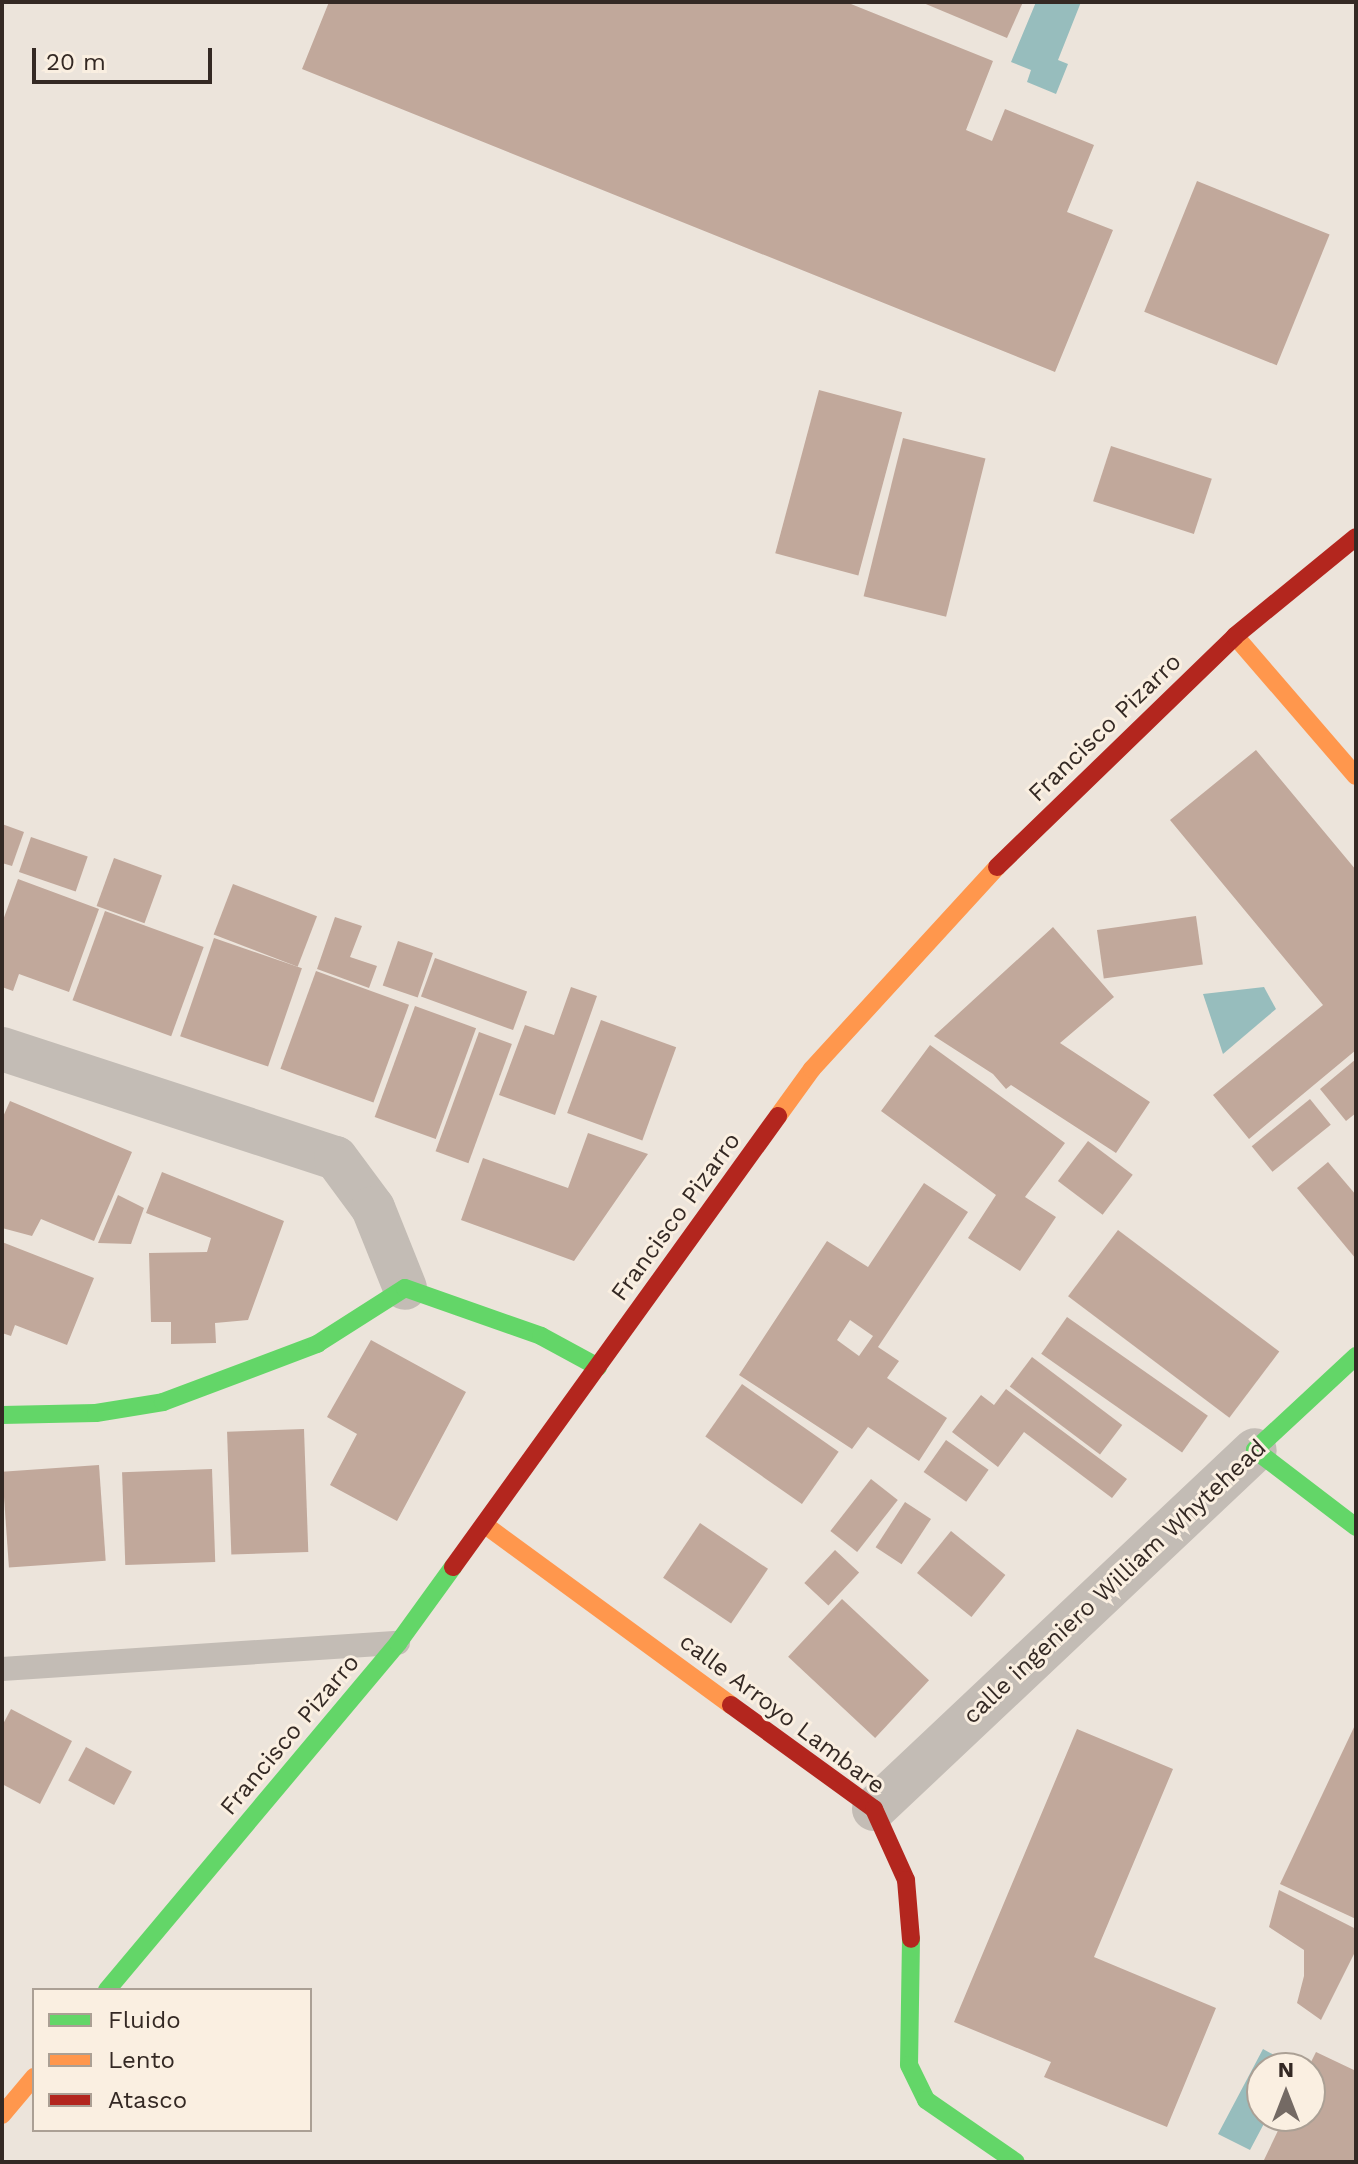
<!DOCTYPE html>
<html>
<head>
<meta charset="utf-8">
<style>
  body { margin:0 }
  #map { position:relative; width:1358px; height:2164px; overflow:hidden; background:#ece4db; font-family:"Work Sans",sans-serif }
  div>[style] { position:absolute }
  .water>* { inset:0; background:#97bdbd }
  .building>* { inset:0; background:#c1a89b; transform-origin:0 0 }
  .lane>* { height:24px; margin:-12px; padding:0 12px; transform-origin:12px; border-radius:12px; background:#c3bcb5 }
  .street>* { height:44px; margin:-22px; padding:0 22px; transform-origin:22px; border-radius:22px; background:#c3bcb5 }
  .fast>* { height:18px; margin:-9px; padding:0 9px; transform-origin:9px; border-radius:9px; background:#63d668 }
  .slow>* { height:18px; margin:-9px; padding:0 9px; transform-origin:9px; border-radius:9px; background:#ff974d }
  .jam>* { height:18px; margin:-9px; padding:0 9px; transform-origin:9px; border-radius:9px; background:#b3261e }
  span { translate:-50% -50%; white-space:nowrap; text-align:center; line-height:1.15; -webkit-text-stroke:6px #faefe1; paint-order:stroke }
  .street-label { font-size:24px; color:#342924 }
  .frame { position:absolute; inset:0; border:4px solid #342924; pointer-events:none }
  .legend { position:absolute; left:32px; top:1988px; width:280px; height:144px; box-sizing:border-box; background:#faefe1; border:2px solid #aba095; margin:0; padding:10px 14px; list-style:none; font-size:24px; color:#342924 }
  .legend li { display:flex; align-items:center; gap:16px; height:40px }
  .legend b { width:40px; border:2px solid #aba095 }
  .north { position:absolute; left:1246px; top:2052px; width:80px; height:80px; box-sizing:border-box; background:#faefe1; border:2px solid #aba095; border-radius:50%; rotate:0deg; font-size:22px; font-weight:700; line-height:32px; text-align:center; color:#342924 }
  .north::after { content:''; display:block; margin:auto; width:28px; height:36px; background:#746a64; clip-path:polygon(50% 0,100% 100%,50% 72%,0 100%) }
  .scale { position:absolute; left:32px; top:48px; width:180px; height:36px; box-sizing:border-box; border:4px solid #342924; border-top:0; padding-left:10px; font-size:24px; line-height:28px; white-space:nowrap; color:#342924; -webkit-text-stroke:6px #faefe1; paint-order:stroke }
</style>
</head>
<body>
<div id="map">
  <div class="water">
    <i style="clip-path:polygon(1036px 2px,1081px 2px,1058px 60px,1068px 64px,1056px 94px,1027px 82px,1031px 70px,1011px 62px)"></i>
    <i style="clip-path:polygon(1264px 987px,1276px 1009px,1223px 1054px,1203px 994px)"></i>
    <i style="clip-path:polygon(1263px 2049px,1294px 2066px,1262px 2068px,1262px 2116px,1268px 2116px,1250px 2150px,1218px 2134px)"></i>
  </div>
  <div class="building">
    <i style="clip-path:polygon(329px 2px,846px 2px,993px 61px,966px 130px,992px 141px,1005px 109px,1094px 145px,1067px 212px,1113px 230px,1055px 372px,302px 69px)"></i>
    <i style="clip-path:polygon(921px 2px,1023px 2px,1007px 38px)"></i>
    <i style="left:1197px;top:181px;width:143px;height:141px;rotate:22deg"></i>
    <i style="left:819px;top:390px;width:86px;height:169px;rotate:15deg"></i>
    <i style="left:903px;top:438px;width:85px;height:163px;rotate:14deg"></i>
    <i style="left:1111px;top:446px;width:106px;height:58px;rotate:18deg"></i>
    <i style="clip-path:polygon(1256px 750px,1356px 870px,1356px 1050px,1249px 1139px,1213px 1095px,1323px 1005px,1170px 820px)"></i>
    <i style="clip-path:polygon(2px 824px,24px 832px,12px 866px,2px 863px)"></i>
    <i style="left:31px;top:837px;width:60px;height:37px;rotate:19deg"></i>
    <i style="left:114px;top:858px;width:51px;height:51px;rotate:20deg"></i>
    <i style="clip-path:polygon(18px 879px,99px 909px,69px 992px,19px 974px,13px 991px,2px 987px,2px 923px)"></i>
    <i style="left:233px;top:884px;width:90px;height:54px;rotate:21deg"></i>
    <i style="left:105px;top:911px;width:105px;height:95px;rotate:20deg"></i>
    <i style="left:1196px;top:916px;width:49px;height:100px;rotate:82deg"></i>
    <i style="clip-path:polygon(335px 917px,362px 926px,350px 957px,377px 966px,369px 988px,317px 969px)"></i>
    <i style="clip-path:polygon(1053px 927px,1114px 997px,1060px 1043px,1150px 1102px,1116px 1153px,1011px 1085px,1006px 1089px,993px 1074px,934px 1036px)"></i>
    <i style="left:214px;top:938px;width:93px;height:104px;rotate:19deg"></i>
    <i style="left:398px;top:941px;width:37px;height:47px;rotate:19deg"></i>
    <i style="left:435px;top:958px;width:98px;height:41px;rotate:20deg"></i>
    <i style="left:316px;top:971px;width:99px;height:104px;rotate:20deg"></i>
    <i style="clip-path:polygon(571px 987px,597px 996px,555px 1115px,499px 1095px,525px 1025px,554px 1035px)"></i>
    <i style="left:415px;top:1006px;width:65px;height:118px;rotate:20deg"></i>
    <i style="left:601px;top:1020px;width:80px;height:99px;rotate:20deg"></i>
    <i style="left:479px;top:1032px;width:35px;height:127px;rotate:20deg"></i>
    <i style="clip-path:polygon(930px 1045px,1065px 1143px,1025px 1197px,1056px 1217px,1020px 1271px,968px 1238px,996px 1195px,881px 1111px)"></i>
    <i style="clip-path:polygon(1356px 1059px,1356px 1113px,1346px 1121px,1320px 1089px)"></i>
    <i style="left:1310px;top:1099px;width:33px;height:75px;rotate:51deg"></i>
    <i style="clip-path:polygon(10px 1101px,132px 1152px,94px 1241px,41px 1219px,32px 1236px,2px 1228px,2px 1119px)"></i>
    <i style="clip-path:polygon(588px 1133px,648px 1154px,574px 1261px,461px 1220px,483px 1158px,568px 1188px)"></i>
    <i style="left:1088px;top:1141px;width:56px;height:50px;rotate:37deg"></i>
    <i style="clip-path:polygon(1328px 1162px,1356px 1195px,1356px 1259px,1297px 1188px)"></i>
    <i style="clip-path:polygon(162px 1172px,284px 1221px,248px 1320px,215px 1323px,216px 1343px,171px 1344px,171px 1322px,151px 1322px,149px 1253px,207px 1252px,211px 1238px,146px 1213px)"></i>
    <i style="clip-path:polygon(evenodd,924px 1183px,968px 1212px,878px 1347px,899px 1361px,887px 1378px,947px 1418px,919px 1461px,868px 1427px,852px 1449px,739px 1375px,827px 1241px,868px 1267px,924px 1183px,850px 1320px,873px 1336px,859px 1356px,837px 1340px,850px 1320px)"></i>
    <i style="clip-path:polygon(118px 1195px,144px 1208px,131px 1244px,98px 1243px)"></i>
    <i style="left:1118px;top:1230px;width:202px;height:83px;rotate:37deg"></i>
    <i style="clip-path:polygon(2px 1242px,94px 1278px,67px 1345px,15px 1325px,11px 1336px,2px 1333px)"></i>
    <i style="left:1067px;top:1317px;width:172px;height:45px;rotate:35deg"></i>
    <i style="clip-path:polygon(371px 1340px,466px 1392px,397px 1521px,330px 1485px,357px 1434px,327px 1417px)"></i>
    <i style="left:1032px;top:1357px;width:113px;height:37px;rotate:37deg"></i>
    <i style="left:742px;top:1384px;width:118px;height:64px;rotate:35deg"></i>
    <i style="clip-path:polygon(1006px 1389px,1127px 1479px,1112px 1498px,1024px 1432px,998px 1467px,952px 1432px,981px 1395px,994px 1405px)"></i>
    <i style="left:304px;top:1429px;width:123px;height:77px;rotate:88deg"></i>
    <i style="left:946px;top:1440px;width:52px;height:39px;rotate:35deg"></i>
    <i style="left:99px;top:1465px;width:96px;height:97px;rotate:86deg"></i>
    <i style="left:212px;top:1469px;width:93px;height:90px;rotate:88deg"></i>
    <i style="left:871px;top:1479px;width:34px;height:66px;rotate:38deg"></i>
    <i style="left:905px;top:1502px;width:31px;height:54px;rotate:33deg"></i>
    <i style="left:700px;top:1523px;width:82px;height:66px;rotate:34deg"></i>
    <i style="left:951px;top:1531px;width:70px;height:54px;rotate:39deg"></i>
    <i style="left:835px;top:1550px;width:33px;height:45px;rotate:43deg"></i>
    <i style="left:842px;top:1599px;width:119px;height:79px;rotate:43deg"></i>
    <i style="clip-path:polygon(11px 1709px,72px 1741px,40px 1804px,2px 1784px,2px 1726px)"></i>
    <i style="clip-path:polygon(1356px 1723px,1356px 1919px,1280px 1884px)"></i>
    <i style="clip-path:polygon(1077px 1729px,1173px 1769px,1094px 1957px,1216px 2008px,1167px 2127px,1044px 2077px,1051px 2062px,954px 2022px)"></i>
    <i style="left:86px;top:1747px;width:52px;height:38px;rotate:28deg"></i>
    <i style="clip-path:polygon(1279px 1890px,1356px 1929px,1356px 1950px,1321px 2020px,1297px 2003px,1304px 1976px,1304px 1950px,1269px 1927px)"></i>
    <i style="clip-path:polygon(1316px 2052px,1356px 2071px,1356px 2162px,1263px 2162px,1285px 2116px,1310px 2116px,1308px 2068px)"></i>
  </div>
  <div class="lane">
    <i style="left:2px;top:1669px;width:397px;rotate:-3.8deg"></i>
  </div>
  <div class="street">
    <i style="left:2px;top:1049px;width:351px;rotate:18.1deg"></i>
    <i style="left:336px;top:1158px;width:62px;rotate:53.5deg"></i>
    <i style="left:373px;top:1208px;width:86px;rotate:68.2deg"></i>
    <i style="left:874px;top:1809px;width:523px;rotate:-43.3deg"></i>
  </div>
  <div class="fast">
    <i style="left:1356px;top:1356px;width:138px;rotate:137.1deg"></i>
    <i style="left:1255px;top:1450px;width:127px;rotate:37.3deg"></i>
    <i style="left:2px;top:1415px;width:94px;rotate:-1.2deg"></i>
    <i style="left:96px;top:1413px;width:68px;rotate:-9.3deg"></i>
    <i style="left:163px;top:1402px;width:165px;rotate:-20.6deg"></i>
    <i style="left:317px;top:1344px;width:104px;rotate:-32.5deg"></i>
    <i style="left:405px;top:1288px;width:144px;rotate:19.4deg"></i>
    <i style="left:541px;top:1336px;width:65px;rotate:28.5deg"></i>
    <i style="left:911px;top:1939px;width:126px;rotate:90.9deg"></i>
    <i style="left:909px;top:2065px;width:39px;rotate:64deg"></i>
    <i style="left:926px;top:2100px;width:109px;rotate:34.6deg"></i>
    <i style="left:107px;top:1990px;width:453px;rotate:-50deg"></i>
    <i style="left:398px;top:1643px;width:94px;rotate:-54.1deg"></i>
  </div>
  <div class="slow">
    <i style="left:1235px;top:636px;width:185px;rotate:49.2deg"></i>
    <i style="left:778px;top:1116px;width:58px;rotate:-54.1deg"></i>
    <i style="left:812px;top:1069px;width:274px;rotate:-47.5deg"></i>
    <i style="left:485px;top:1525px;width:305px;rotate:36.2deg"></i>
    <i style="left:2px;top:2115px;width:50px;rotate:-49.9deg"></i>
  </div>
  <div class="jam">
    <i style="left:997px;top:867px;width:332px;rotate:-44.1deg"></i>
    <i style="left:1235px;top:636px;width:156px;rotate:-39.3deg"></i>
    <i style="left:453px;top:1567px;width:556px;rotate:-54.22deg"></i>
    <i style="left:731px;top:1705px;width:177px;rotate:36deg"></i>
    <i style="left:874px;top:1809px;width:78px;rotate:65.7deg"></i>
    <i style="left:906px;top:1880px;width:59px;rotate:85.2deg"></i>
  </div>
  <div class="street-label">
    <span style="left:1105px;top:728px;rotate:-44deg">Francisco Pizarro</span>
    <span style="left:676px;top:1217px;rotate:-54deg">Francisco Pizarro</span>
    <span style="left:1115px;top:1582px;rotate:-43deg">calle ingeniero William Whytehead</span>
    <span style="left:782px;top:1714px;rotate:37deg">calle Arroyo Lambare</span>
    <span style="left:290px;top:1735px;rotate:-50deg">Francisco Pizarro</span>
  </div>
  <div class="frame"></div>
  <ul class="legend">
  <li><b style="height:10px;background:#63d668"></b>Fluido</li>
  <li><b style="height:10px;background:#ff974d"></b>Lento</li>
  <li><b style="height:10px;background:#b3261e"></b>Atasco</li>
  </ul>
  <div class="north">N</div>
  <div class="scale">20 m</div>
</div>
</body>
</html>
